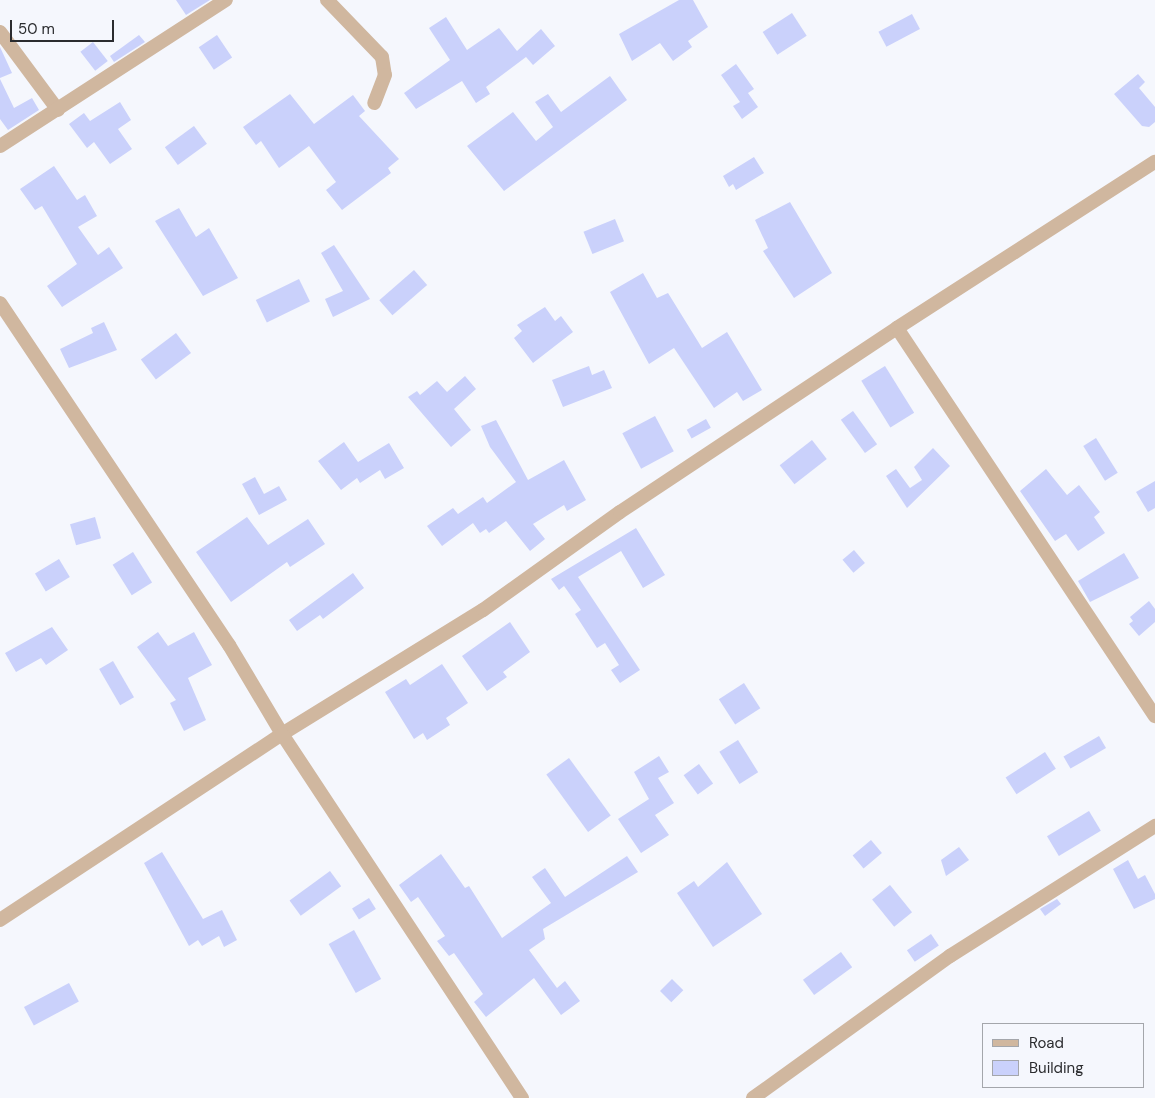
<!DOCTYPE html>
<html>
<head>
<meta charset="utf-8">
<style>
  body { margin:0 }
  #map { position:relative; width:1155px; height:1098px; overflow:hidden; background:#f5f7fd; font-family:"DM Sans",sans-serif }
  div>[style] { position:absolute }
  .building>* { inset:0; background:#cad1fb; transform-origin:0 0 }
  .minor>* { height:14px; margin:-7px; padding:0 7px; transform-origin:7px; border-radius:7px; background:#d0b79f }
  span { translate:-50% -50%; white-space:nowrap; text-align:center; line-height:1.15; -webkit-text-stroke:5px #f5f7fd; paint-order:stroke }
  .legend { position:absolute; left:982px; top:1023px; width:162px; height:65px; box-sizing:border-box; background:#f5f7fd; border:1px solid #a4a6ab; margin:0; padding:6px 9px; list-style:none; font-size:15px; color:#2b2c2f }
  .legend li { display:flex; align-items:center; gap:10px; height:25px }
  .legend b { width:25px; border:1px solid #a4a6ab }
  .scale { position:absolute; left:10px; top:20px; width:104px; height:22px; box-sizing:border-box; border:2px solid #2b2c2f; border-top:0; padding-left:6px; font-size:15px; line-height:18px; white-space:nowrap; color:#2b2c2f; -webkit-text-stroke:4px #f5f7fd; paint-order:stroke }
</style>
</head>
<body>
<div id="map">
  <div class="building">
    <i style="clip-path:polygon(176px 0,210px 0,186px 15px)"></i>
    <i style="clip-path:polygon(679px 0,693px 0,708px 27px,688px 41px,692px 47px,673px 61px,660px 43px,632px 61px,619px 34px)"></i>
    <i style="left:792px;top:13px;width:27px;height:35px;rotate:57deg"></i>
    <i style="left:912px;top:14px;width:17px;height:38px;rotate:62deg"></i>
    <i style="clip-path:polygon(446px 17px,467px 50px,499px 28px,517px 51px,541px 29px,555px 46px,533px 65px,526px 57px,486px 87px,490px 94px,476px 103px,462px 81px,416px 109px,404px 93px,450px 60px,429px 28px)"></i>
    <i style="clip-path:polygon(139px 35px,145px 42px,114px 62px,110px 56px)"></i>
    <i style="left:217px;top:35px;width:27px;height:22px;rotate:56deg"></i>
    <i style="left:93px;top:42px;width:24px;height:16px;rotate:52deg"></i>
    <i style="clip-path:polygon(0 47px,12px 73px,0 78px)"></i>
    <i style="clip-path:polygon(736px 64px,754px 89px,748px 93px,758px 107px,742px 119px,733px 106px,740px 102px,721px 75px)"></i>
    <i style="clip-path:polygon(1138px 74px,1145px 82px,1139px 88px,1155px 107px,1155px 122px,1149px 127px,1142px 126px,1114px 94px)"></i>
    <i style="clip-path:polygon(610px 76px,627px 100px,504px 191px,467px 146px,513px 112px,536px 141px,553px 127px,535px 102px,548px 94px,561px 112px)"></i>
    <i style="clip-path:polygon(0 79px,14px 108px,32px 98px,39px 110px,8px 130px,0 119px)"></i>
    <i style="clip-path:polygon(290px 94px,314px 124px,353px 95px,365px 111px,359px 116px,399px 159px,388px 168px,391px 173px,342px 210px,326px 190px,336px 182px,309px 146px,279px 168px,261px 141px,256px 145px,243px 127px)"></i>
    <i style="clip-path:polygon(120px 102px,131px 120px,118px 129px,132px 149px,110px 164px,94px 142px,87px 148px,69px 124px,84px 113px,90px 121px)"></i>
    <i style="left:194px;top:126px;width:22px;height:36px;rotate:54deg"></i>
    <i style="clip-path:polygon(754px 157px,764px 173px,736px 190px,733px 184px,729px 187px,723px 176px)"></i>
    <i style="clip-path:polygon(54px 166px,77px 200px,85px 195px,97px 216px,78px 227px,98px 255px,109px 247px,123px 268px,62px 307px,47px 286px,77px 264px,42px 206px,35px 210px,20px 189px)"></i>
    <i style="clip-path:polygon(790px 202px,832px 273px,794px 298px,763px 251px,768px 248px,755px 220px)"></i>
    <i style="clip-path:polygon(179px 208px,196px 237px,209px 228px,238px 278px,203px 296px,155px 221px)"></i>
    <i style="left:615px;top:219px;width:24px;height:34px;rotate:68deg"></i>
    <i style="clip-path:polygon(334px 245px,370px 299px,333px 317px,325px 299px,343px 291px,321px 253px)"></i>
    <i style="left:414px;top:270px;width:20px;height:46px;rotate:49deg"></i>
    <i style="clip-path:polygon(643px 273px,657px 298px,668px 293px,702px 348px,727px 332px,762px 390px,743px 401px,737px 392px,714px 408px,674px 348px,649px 364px,610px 292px)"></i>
    <i style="left:299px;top:279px;width:25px;height:48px;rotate:64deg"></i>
    <i style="clip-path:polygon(545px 307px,555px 321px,561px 316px,573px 332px,533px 363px,514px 338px,522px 331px,517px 325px)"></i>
    <i style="clip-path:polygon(104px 322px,117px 350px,69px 368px,60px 349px,93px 333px,91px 328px)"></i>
    <i style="left:176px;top:333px;width:25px;height:44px;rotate:53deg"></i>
    <i style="clip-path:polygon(589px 366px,592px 375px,604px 370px,612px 388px,563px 407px,552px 380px)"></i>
    <i style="left:885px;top:366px;width:55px;height:28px;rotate:58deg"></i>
    <i style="clip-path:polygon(465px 376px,476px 389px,454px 409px,471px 430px,451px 447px,408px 397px,417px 391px,420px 395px,437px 381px,447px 392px)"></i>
    <i style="left:853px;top:411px;width:41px;height:15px;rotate:54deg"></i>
    <i style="left:655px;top:416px;width:40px;height:37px;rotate:62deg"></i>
    <i style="left:706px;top:419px;width:10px;height:22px;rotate:61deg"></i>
    <i style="clip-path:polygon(496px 420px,528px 480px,564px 460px,586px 500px,567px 511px,564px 505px,533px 524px,545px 539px,530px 551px,506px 521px,489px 533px,486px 529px,480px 533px,473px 523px,442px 546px,427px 526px,453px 508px,458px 514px,483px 497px,487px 503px,516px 482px,490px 447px,481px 426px)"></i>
    <i style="left:1096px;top:438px;width:41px;height:15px;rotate:58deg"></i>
    <i style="left:812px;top:440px;width:24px;height:41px;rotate:52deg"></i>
    <i style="clip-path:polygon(344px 442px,358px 462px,389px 443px,404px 468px,385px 479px,380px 470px,360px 483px,357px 478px,341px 490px,318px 461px)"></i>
    <i style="clip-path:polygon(933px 448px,950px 466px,907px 508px,886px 476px,896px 469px,910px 488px,922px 480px,914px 467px)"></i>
    <i style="clip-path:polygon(1046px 469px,1067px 495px,1079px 485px,1100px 512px,1094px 517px,1105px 533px,1078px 551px,1066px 534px,1055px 541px,1020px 491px)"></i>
    <i style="clip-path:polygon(255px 477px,264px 494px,279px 486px,287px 500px,259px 515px,242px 484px)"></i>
    <i style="clip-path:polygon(1155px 481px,1155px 508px,1148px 512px,1136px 492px)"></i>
    <i style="left:95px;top:517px;width:22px;height:26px;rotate:74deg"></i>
    <i style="clip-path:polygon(247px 517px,268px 545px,308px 519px,325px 544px,290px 567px,287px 562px,231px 602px,196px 552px)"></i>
    <i style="clip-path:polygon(636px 528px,665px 575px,643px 588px,621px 551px,578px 577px,640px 670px,620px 683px,611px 670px,619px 665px,605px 643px,597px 648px,575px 614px,581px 610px,564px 586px,559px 590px,551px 579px)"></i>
    <i style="left:854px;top:550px;width:17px;height:15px;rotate:50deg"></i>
    <i style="left:133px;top:552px;width:36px;height:24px;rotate:58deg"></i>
    <i style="clip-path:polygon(1124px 553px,1139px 578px,1090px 602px,1078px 581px)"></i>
    <i style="left:59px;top:559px;width:21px;height:28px;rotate:59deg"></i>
    <i style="clip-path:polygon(353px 573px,364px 588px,323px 619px,320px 615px,297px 631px,289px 620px)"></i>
    <i style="clip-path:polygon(1149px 601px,1155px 609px,1155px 622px,1139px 636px,1129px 624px,1133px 621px,1130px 617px)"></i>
    <i style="clip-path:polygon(510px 622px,530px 652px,503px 672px,507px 677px,487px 691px,462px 656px)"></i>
    <i style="clip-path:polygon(52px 627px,68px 650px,46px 665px,41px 658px,16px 672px,5px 653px)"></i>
    <i style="clip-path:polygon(158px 632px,168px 646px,194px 632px,212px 665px,188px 678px,206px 720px,184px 731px,170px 703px,176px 700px,137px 647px)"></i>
    <i style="left:113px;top:661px;width:42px;height:16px;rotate:60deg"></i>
    <i style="clip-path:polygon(442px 664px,468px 703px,446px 718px,450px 725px,427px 740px,423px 733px,414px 739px,385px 692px,406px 679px,410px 685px)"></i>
    <i style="left:744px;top:683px;width:30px;height:30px;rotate:57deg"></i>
    <i style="left:1099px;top:736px;width:14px;height:41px;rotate:60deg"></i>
    <i style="left:738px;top:740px;width:38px;height:22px;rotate:58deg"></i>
    <i style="left:1045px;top:752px;width:20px;height:47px;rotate:57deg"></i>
    <i style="clip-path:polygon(659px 756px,669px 772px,658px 778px,674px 803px,655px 815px,669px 835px,641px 853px,618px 819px,649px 799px,634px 772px)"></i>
    <i style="left:569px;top:758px;width:71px;height:28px;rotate:54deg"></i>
    <i style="left:699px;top:764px;width:24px;height:19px;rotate:54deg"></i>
    <i style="left:1089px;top:811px;width:23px;height:49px;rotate:59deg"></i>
    <i style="left:871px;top:840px;width:17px;height:24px;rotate:50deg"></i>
    <i style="clip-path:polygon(959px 847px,969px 860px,946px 876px,941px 860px)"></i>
    <i style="clip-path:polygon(162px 852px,203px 919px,222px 910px,237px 940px,224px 947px,219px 936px,202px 946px,198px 940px,189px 946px,144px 863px)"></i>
    <i style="clip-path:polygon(441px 854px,465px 888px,469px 886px,502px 938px,551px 903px,532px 877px,545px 868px,565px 897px,627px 856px,638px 872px,543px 929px,545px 939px,529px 950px,557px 988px,565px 981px,580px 1001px,561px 1015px,534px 978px,486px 1017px,474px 1002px,483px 994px,454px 953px,449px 956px,437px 941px,445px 936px,418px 897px,411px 902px,399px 885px)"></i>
    <i style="clip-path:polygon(1128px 860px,1138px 879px,1145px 875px,1155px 894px,1155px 899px,1134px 909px,1113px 869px)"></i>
    <i style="clip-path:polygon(727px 862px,762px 914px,713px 947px,677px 893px,694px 881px,698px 887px)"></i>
    <i style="left:330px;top:871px;width:19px;height:50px;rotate:54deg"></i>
    <i style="left:890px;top:885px;width:35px;height:23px;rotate:51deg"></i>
    <i style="left:369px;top:898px;width:13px;height:20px;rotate:58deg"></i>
    <i style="clip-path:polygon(1057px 899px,1061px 904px,1045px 916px,1040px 909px)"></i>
    <i style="left:354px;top:930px;width:56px;height:29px;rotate:61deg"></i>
    <i style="left:931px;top:934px;width:14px;height:29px;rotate:56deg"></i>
    <i style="left:841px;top:952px;width:19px;height:47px;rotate:54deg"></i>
    <i style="left:672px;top:979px;width:16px;height:17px;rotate:45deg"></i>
    <i style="left:69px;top:983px;width:21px;height:51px;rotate:62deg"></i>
  </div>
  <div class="minor">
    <i style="left:327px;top:0;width:79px;rotate:46deg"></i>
    <i style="left:382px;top:57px;width:18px;rotate:81deg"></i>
    <i style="left:385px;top:75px;width:30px;rotate:111deg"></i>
    <i style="left:0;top:32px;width:97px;rotate:53.4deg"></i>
    <i style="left:0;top:146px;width:269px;rotate:-32.9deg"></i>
    <i style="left:0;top:303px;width:412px;rotate:56.2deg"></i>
    <i style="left:229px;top:645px;width:104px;rotate:59.2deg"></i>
    <i style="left:282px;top:734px;width:236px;rotate:-31.7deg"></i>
    <i style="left:483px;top:610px;width:168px;rotate:-35.6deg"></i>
    <i style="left:620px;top:512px;width:333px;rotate:-33.6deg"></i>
    <i style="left:897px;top:328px;width:466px;rotate:56.4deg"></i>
    <i style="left:897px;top:328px;width:307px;rotate:-32.8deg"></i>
    <i style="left:0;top:920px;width:338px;rotate:-33.4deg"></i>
    <i style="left:282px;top:734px;width:436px;rotate:56.6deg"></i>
    <i style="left:753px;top:1098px;width:243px;rotate:-35.8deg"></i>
    <i style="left:950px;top:956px;width:243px;rotate:-32.4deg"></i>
  </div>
  <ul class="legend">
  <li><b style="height:6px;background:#d0b79f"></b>Road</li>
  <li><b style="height:14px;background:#cad1fb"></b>Building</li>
  </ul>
  <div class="scale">50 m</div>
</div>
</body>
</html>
